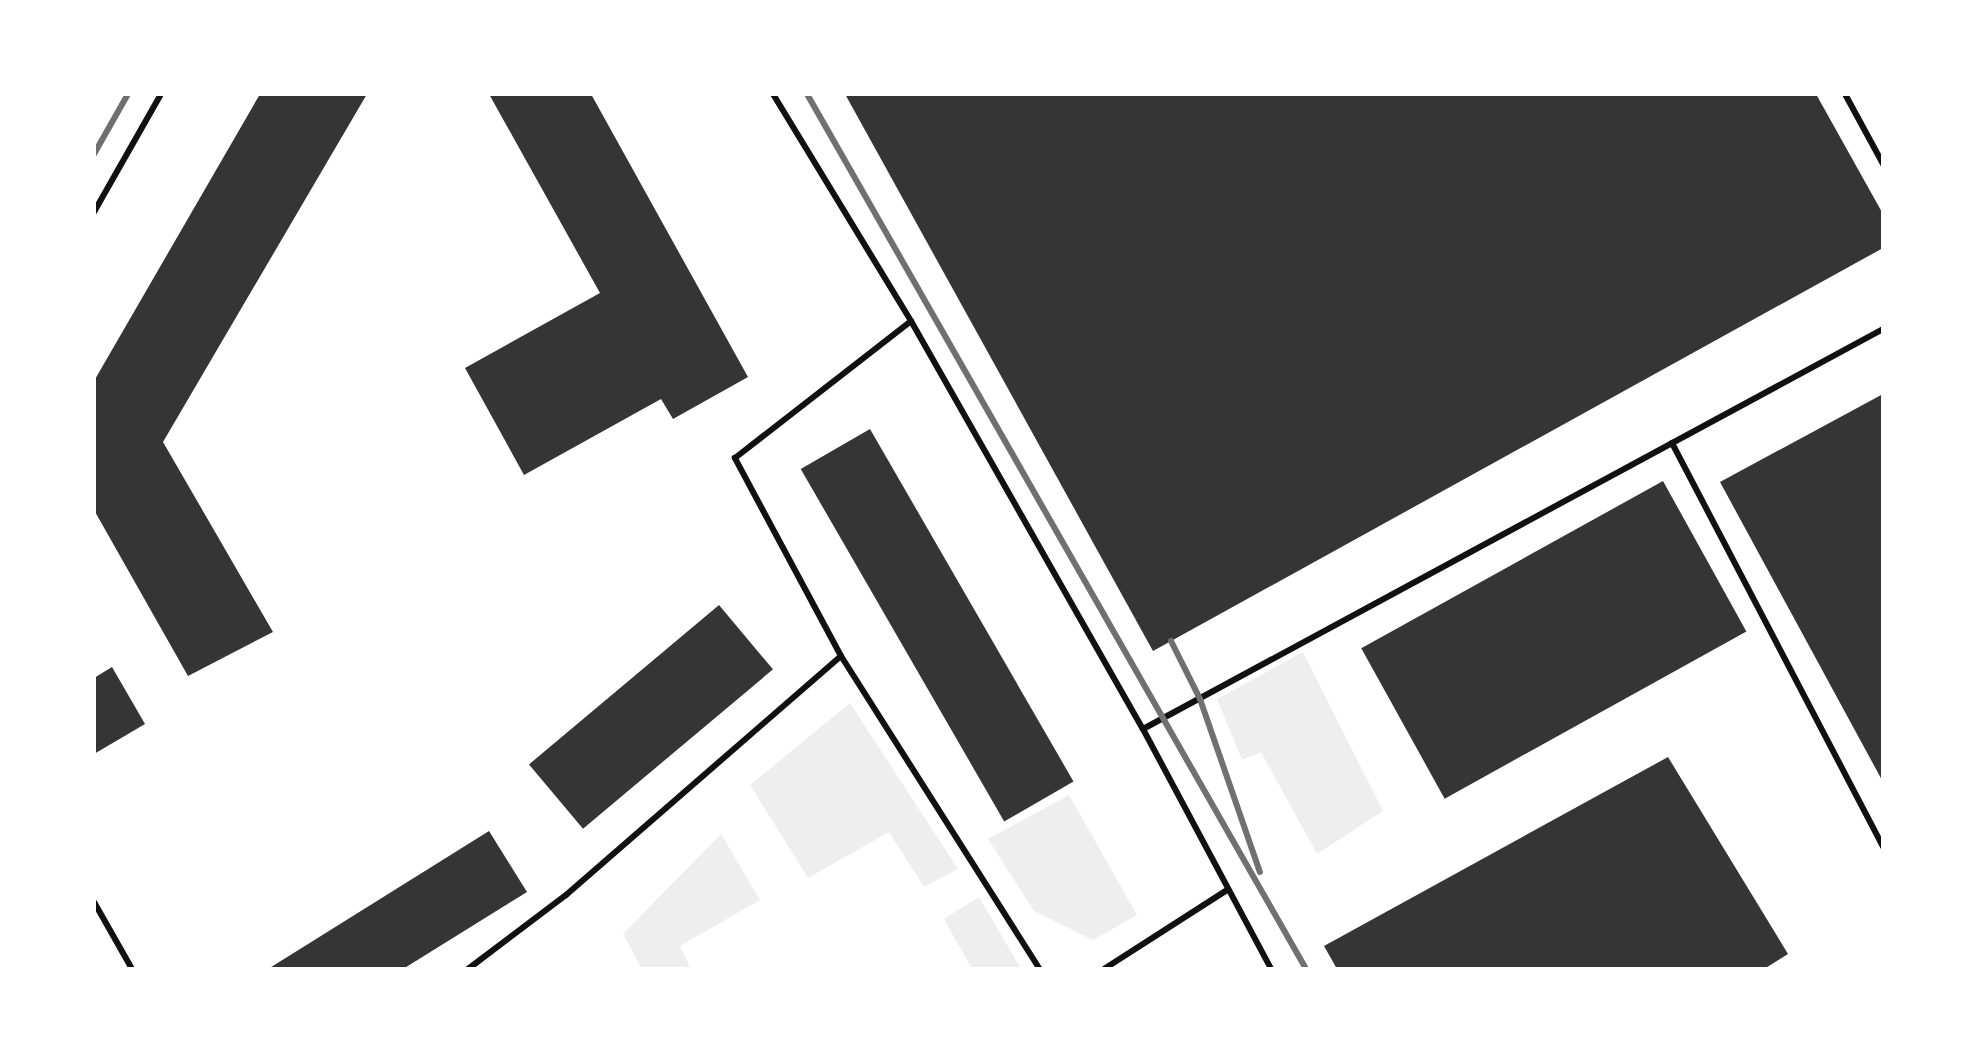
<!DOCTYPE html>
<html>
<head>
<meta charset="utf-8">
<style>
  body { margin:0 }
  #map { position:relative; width:1977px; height:1063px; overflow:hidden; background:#fff; font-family:"Open Sans",sans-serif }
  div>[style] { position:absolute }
  .green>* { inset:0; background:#eee }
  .building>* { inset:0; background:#353535; transform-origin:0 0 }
  .service>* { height:6px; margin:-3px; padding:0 3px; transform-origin:3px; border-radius:3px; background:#111 }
  .rail>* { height:6px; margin:-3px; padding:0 3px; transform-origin:3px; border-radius:3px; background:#707070 }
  span { translate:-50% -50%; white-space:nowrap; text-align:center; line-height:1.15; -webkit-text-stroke:6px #fff; paint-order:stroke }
  .frame { position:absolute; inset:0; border:96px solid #fff; pointer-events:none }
</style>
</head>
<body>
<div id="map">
  <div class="green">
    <i style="clip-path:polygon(1303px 652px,1383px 811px,1317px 854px,1261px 752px,1242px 760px,1217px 699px)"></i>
    <i style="clip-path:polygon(850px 703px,958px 869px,924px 887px,889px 832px,808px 878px,750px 785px)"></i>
    <i style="clip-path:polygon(1069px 795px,1137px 915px,1093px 940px,1034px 911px,988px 839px)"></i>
    <i style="clip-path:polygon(721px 834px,760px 900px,680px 946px,691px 969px,642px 969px,623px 934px)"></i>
    <i style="clip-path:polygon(979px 897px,1021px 969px,972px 969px,944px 919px)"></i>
  </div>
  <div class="building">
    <i style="clip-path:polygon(260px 94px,367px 94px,163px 442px,273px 632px,188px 676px,94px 510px,94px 381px)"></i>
    <i style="clip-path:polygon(489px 94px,591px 94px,748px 377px,673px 419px,661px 399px,524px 475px,465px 368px,600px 293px)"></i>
    <i style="clip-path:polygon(845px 94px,1816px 94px,1883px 214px,1883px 248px,1153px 651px)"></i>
    <i style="clip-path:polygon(1883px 394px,1883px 782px,1720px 482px)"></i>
    <i style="left:870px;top:429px;width:407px;height:80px;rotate:60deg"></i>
    <i style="left:1663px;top:481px;width:172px;height:345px;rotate:61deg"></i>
    <i style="left:719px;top:605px;width:84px;height:248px;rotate:50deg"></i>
    <i style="clip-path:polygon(112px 667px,145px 724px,94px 754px,94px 678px)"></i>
    <i style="clip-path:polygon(1668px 757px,1788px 954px,1764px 969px,1337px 969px,1324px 946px)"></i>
    <i style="clip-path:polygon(489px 831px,527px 892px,403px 969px,268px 969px)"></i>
  </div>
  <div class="service">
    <i style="left:773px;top:94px;width:266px;rotate:58.7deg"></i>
    <i style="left:911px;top:321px;width:469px;rotate:60.4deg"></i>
    <i style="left:1143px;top:729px;width:272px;rotate:61.9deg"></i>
    <i style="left:1845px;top:94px;width:80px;rotate:61.5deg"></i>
    <i style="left:94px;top:212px;width:136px;rotate:-60.4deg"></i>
    <i style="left:1672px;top:443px;width:456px;rotate:62.4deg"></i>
    <i style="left:841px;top:656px;width:371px;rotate:57.6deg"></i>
    <i style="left:1143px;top:729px;width:841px;rotate:-28.39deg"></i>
    <i style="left:94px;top:902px;width:77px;rotate:60.4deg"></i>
    <i style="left:468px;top:969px;width:123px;rotate:-37.1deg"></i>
    <i style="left:566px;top:895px;width:364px;rotate:-41deg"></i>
    <i style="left:841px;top:656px;width:225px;rotate:-118.2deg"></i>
    <i style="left:735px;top:458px;width:223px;rotate:-37.9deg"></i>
    <i style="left:1104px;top:969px;width:146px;rotate:-32.7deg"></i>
  </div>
  <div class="rail">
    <i style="left:807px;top:94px;width:1007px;rotate:60.3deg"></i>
    <i style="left:94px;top:154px;width:69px;rotate:-60.5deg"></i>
    <i style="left:1171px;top:641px;width:65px;rotate:63.4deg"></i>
    <i style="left:1200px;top:699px;width:183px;rotate:70.9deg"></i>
  </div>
  <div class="frame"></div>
</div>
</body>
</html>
